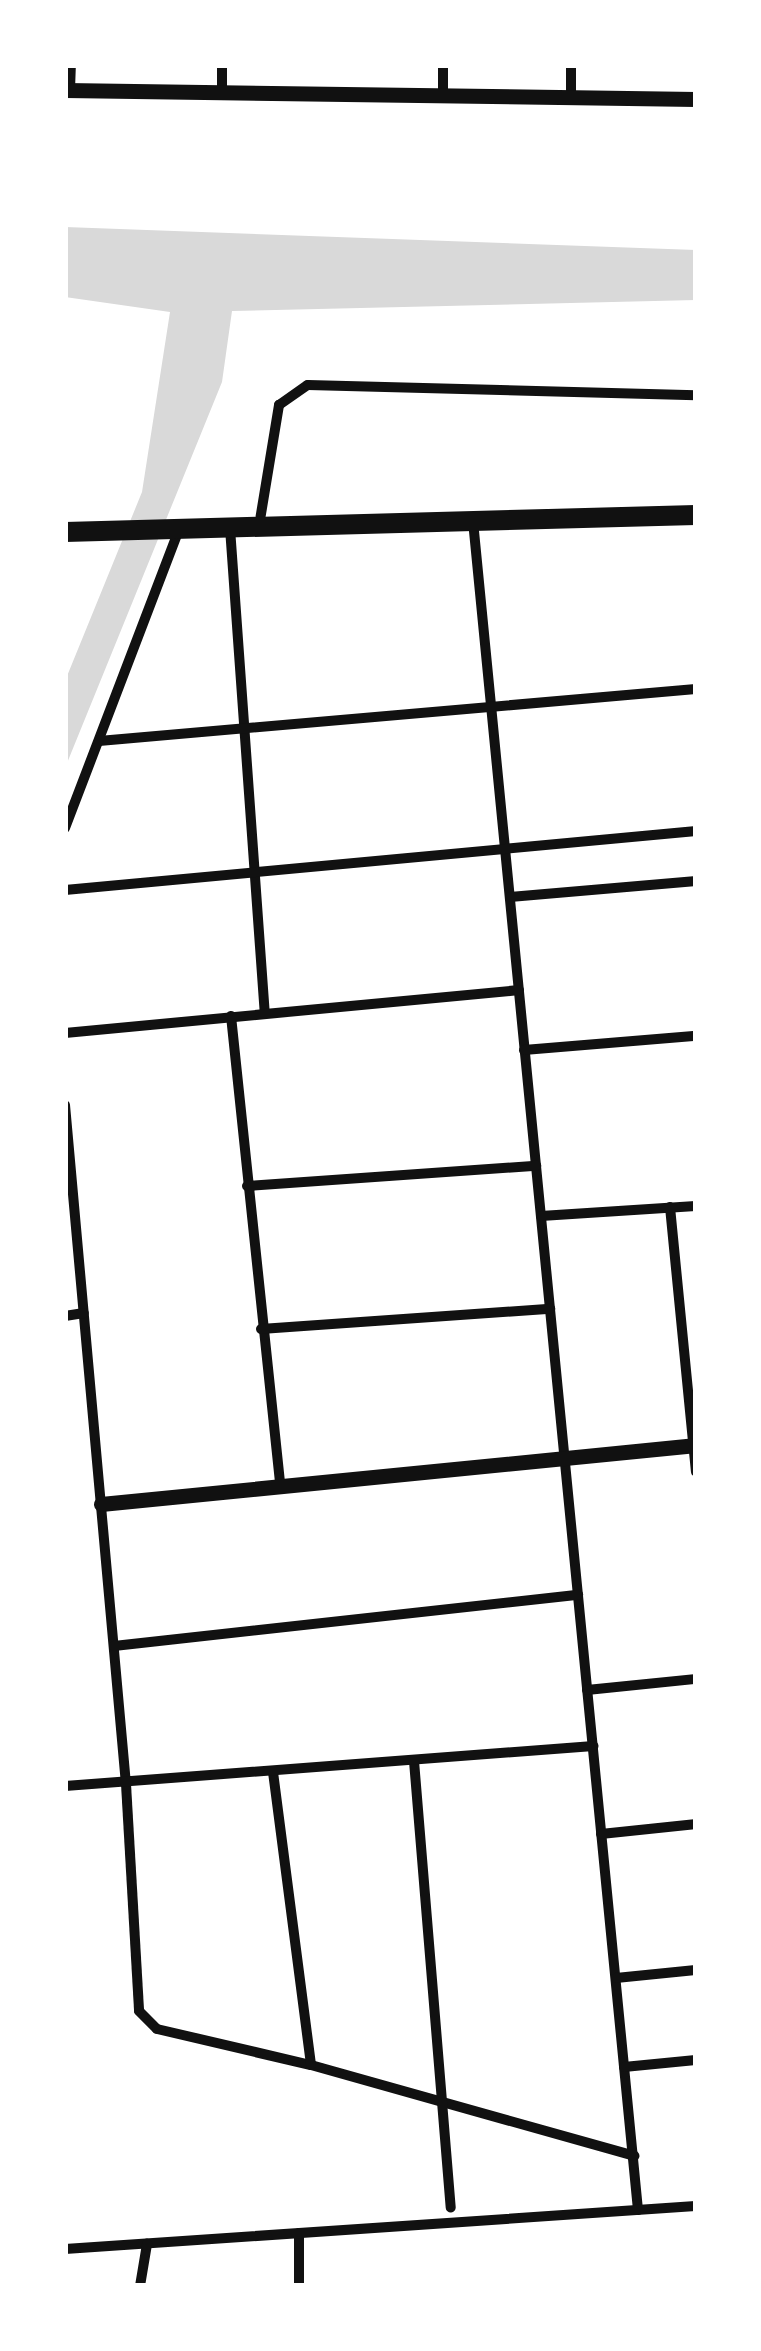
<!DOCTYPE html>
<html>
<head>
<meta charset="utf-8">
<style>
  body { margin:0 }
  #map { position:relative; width:761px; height:2351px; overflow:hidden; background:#fff; font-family:Poppins,sans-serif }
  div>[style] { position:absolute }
  .water>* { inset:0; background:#d9d9d9 }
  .minor>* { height:10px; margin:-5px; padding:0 5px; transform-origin:5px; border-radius:5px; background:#111 }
  .tertiary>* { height:15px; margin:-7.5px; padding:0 7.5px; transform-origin:7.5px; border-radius:7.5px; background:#111 }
  .primary>* { height:20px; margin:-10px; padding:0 10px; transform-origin:10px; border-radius:10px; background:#111 }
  span { translate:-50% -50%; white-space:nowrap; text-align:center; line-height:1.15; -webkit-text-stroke:9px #fff; paint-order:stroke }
  .frame { position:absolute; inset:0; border:68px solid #fff; pointer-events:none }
</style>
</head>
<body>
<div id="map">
  <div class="water">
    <i style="clip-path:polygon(65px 227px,696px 250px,696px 300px,232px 311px,222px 382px,65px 768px,65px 681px,142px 492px,170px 312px,65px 297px)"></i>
  </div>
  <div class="minor">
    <i style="left:571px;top:65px;width:33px;rotate:90deg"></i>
    <i style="left:70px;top:90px;width:25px;rotate:-88deg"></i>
    <i style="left:222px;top:93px;width:28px;rotate:-90deg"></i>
    <i style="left:443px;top:96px;width:31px;rotate:-90deg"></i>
    <i style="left:473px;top:521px;width:1697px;rotate:84.42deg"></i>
    <i style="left:259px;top:526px;width:123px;rotate:-80.6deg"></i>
    <i style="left:279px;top:405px;width:35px;rotate:-35deg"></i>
    <i style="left:308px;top:385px;width:388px;rotate:1.5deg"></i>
    <i style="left:230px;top:528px;width:486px;rotate:85.9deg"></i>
    <i style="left:99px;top:741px;width:599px;rotate:-4.98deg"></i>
    <i style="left:65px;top:828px;width:319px;rotate:-69.1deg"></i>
    <i style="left:65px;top:890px;width:634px;rotate:-5.34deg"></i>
    <i style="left:510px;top:897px;width:187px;rotate:-4.9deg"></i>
    <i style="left:231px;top:1016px;width:473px;rotate:84deg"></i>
    <i style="left:65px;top:1033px;width:456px;rotate:-5.4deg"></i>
    <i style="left:524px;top:1050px;width:173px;rotate:-4.7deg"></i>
    <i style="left:65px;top:1105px;width:682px;rotate:84.87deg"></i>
    <i style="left:126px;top:1784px;width:227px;rotate:86.7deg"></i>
    <i style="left:139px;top:2011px;width:25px;rotate:45deg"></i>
    <i style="left:157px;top:2029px;width:158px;rotate:13.2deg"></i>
    <i style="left:311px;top:2065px;width:336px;rotate:15.7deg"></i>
    <i style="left:247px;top:1186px;width:290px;rotate:-4deg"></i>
    <i style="left:670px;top:1207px;width:266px;rotate:84.4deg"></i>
    <i style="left:541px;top:1216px;width:155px;rotate:-3.7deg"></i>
    <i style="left:65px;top:1316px;width:19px;rotate:-9deg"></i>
    <i style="left:261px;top:1329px;width:290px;rotate:-4deg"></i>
    <i style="left:114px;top:1646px;width:467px;rotate:-6.3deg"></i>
    <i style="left:587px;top:1690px;width:110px;rotate:-5.8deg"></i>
    <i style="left:414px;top:1761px;width:448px;rotate:85.3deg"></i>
    <i style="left:273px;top:1772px;width:295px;rotate:82.6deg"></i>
    <i style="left:65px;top:1786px;width:530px;rotate:-4.33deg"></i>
    <i style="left:601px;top:1834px;width:96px;rotate:-6deg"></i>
    <i style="left:616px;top:1978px;width:80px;rotate:-5.7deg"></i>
    <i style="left:624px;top:2067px;width:72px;rotate:-5.6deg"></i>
    <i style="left:299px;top:2233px;width:53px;rotate:90deg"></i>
    <i style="left:65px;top:2249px;width:632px;rotate:-3.9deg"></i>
    <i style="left:140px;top:2286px;width:43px;rotate:-80.5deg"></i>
  </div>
  <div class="tertiary">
    <i style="left:65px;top:90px;width:631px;rotate:0.82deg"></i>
    <i style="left:101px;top:1504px;width:598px;rotate:-5.66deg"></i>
  </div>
  <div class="primary">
    <i style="left:65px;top:532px;width:631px;rotate:-1.54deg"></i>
  </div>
  <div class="frame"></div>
</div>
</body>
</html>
